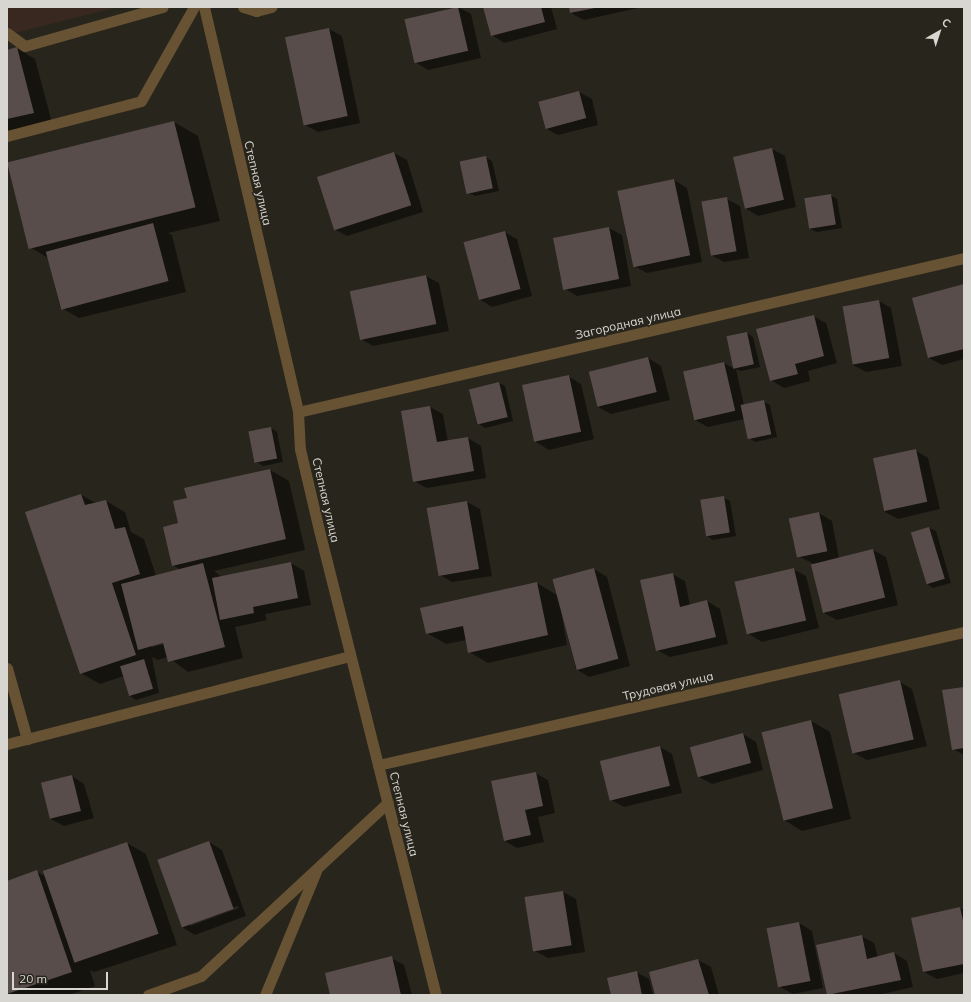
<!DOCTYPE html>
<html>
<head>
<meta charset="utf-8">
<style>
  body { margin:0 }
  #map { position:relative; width:971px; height:1002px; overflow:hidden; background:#28251c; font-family:Mulish,sans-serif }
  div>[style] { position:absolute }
  .industrial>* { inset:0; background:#392820 }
  .shadow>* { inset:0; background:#0007 }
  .building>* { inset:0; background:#594d4c; transform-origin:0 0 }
  .service>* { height:11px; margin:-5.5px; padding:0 5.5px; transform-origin:5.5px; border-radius:5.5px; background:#675233 }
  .minor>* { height:11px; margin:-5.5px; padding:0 5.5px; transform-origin:5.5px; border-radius:5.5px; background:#675233 }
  span { translate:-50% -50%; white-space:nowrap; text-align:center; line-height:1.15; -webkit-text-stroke:3px #28251c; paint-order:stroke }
  .street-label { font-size:12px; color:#d8d6d1 }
  .frame { position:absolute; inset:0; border:8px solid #d8d6d1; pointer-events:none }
  .north { position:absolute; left:919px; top:12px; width:40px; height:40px; -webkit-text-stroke:3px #28251c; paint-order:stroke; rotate:39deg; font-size:11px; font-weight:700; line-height:16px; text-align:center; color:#d8d6d1 }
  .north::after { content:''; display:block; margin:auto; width:14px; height:18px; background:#d8d6d1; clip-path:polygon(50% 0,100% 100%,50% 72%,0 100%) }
  .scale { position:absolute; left:12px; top:972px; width:96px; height:18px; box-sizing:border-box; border:2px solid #d8d6d1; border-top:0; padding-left:5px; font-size:12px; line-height:14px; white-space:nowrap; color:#d8d6d1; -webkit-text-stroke:3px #28251c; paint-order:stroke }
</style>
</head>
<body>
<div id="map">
  <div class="industrial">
    <i style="clip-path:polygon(7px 7px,118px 7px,7px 35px)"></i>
  </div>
  <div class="shadow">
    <i style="clip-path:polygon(458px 7px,471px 14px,481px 58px,428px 70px,415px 62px)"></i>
    <i style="clip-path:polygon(485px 7px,551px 7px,557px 29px,504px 43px,492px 35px)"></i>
    <i style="clip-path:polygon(570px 7px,638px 7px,638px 8px,584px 20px,571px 13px)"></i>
    <i style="clip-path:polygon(329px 29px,342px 36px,360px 123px,318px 132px,305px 125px)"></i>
    <i style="clip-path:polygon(16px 48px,35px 59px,52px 123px,7px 134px,7px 51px)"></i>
    <i style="clip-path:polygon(579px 92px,592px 99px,598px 125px,558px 135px,545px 128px)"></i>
    <i style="clip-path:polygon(174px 122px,198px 136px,220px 221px,168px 233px,172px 235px,186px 292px,79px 318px,60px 307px,48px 258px,30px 247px)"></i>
    <i style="clip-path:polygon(772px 149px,785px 156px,796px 207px,758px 216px,745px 208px,734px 157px)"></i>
    <i style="clip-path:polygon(394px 153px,407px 160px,423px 212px,347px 236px,334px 229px)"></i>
    <i style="clip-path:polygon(485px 157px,492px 161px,499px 191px,475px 196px,469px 193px)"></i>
    <i style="clip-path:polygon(674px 180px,687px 188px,702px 262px,647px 273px,634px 266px)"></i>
    <i style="clip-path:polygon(830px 195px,837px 199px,842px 228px,817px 232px,810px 229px)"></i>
    <i style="clip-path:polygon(727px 199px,740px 206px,749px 258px,724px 262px,711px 255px)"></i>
    <i style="clip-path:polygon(609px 228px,622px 235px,631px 286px,577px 296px,564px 288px,555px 238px)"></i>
    <i style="clip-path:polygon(504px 232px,517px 239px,532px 296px,492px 307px,479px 299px)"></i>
    <i style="clip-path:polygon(426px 276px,439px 283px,449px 331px,373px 346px,361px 339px)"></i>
    <i style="clip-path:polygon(964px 285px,964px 359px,942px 365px,929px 358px)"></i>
    <i style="clip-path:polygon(879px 301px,891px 308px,902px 366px,866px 372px,853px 365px)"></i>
    <i style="clip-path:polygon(813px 316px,826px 323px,837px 363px,808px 371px,810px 381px,784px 388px,771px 380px)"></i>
    <i style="clip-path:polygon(747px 333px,753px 337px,760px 367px,741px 371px,736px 369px,744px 405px,763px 401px,770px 405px,777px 437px,755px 442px,749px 438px,745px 419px,708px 427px,695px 420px,724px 363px,735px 369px,728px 337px)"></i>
    <i style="clip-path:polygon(648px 358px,661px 366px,670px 400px,611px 414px,598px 407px,590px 373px)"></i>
    <i style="clip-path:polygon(568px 376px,581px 384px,594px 439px,549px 450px,536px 442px)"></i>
    <i style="clip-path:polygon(499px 383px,505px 386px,513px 421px,485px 428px,479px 424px)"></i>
    <i style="clip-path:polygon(430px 407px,443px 414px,448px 442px,468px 438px,481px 446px,486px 478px,427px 488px,414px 481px)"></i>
    <i style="clip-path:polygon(271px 428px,277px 432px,283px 462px,263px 466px,257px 462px)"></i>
    <i style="clip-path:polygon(915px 450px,928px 458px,940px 509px,898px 519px,885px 512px)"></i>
    <i style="clip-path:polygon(evenodd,270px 470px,289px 481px,305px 550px,214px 571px,222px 577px,291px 563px,304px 571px,311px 605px,265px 614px,267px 620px,235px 627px,243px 658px,188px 672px,168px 657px,158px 660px,152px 657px,159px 693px,136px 700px,130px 696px,124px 676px,100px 684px,81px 673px,81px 495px,96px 503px,106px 501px,125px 512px,131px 532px,144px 539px,156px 576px,181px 570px,173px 565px,188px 499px,270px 470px,167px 641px,168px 643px,152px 647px,152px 645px,167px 641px)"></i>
    <i style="clip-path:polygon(724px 498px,730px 501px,736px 536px,713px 540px,707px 536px)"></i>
    <i style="clip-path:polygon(467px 502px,480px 509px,492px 576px,452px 582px,440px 575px)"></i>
    <i style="clip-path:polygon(819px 513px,832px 521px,839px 558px,873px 550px,886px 557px,898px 605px,837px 620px,824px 613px,812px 563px,798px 556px)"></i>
    <i style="clip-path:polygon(929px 528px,936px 531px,951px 583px,933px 588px,927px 584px,913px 533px)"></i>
    <i style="clip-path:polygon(594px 569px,607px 577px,630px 666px,589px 677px,576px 669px,561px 610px,567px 645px,488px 663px,469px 652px,467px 640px,446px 644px,427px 633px,537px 583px,557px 595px)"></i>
    <i style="clip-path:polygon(793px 569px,806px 576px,819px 628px,762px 642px,749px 634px)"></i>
    <i style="clip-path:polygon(672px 574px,685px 581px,690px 605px,707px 601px,720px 609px,728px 644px,670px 657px,657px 650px)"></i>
    <i style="clip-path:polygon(900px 682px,912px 689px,927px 746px,867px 760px,854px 753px)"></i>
    <i style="clip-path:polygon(964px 688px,964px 755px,953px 749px)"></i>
    <i style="clip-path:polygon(811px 721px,830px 732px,851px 819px,802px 831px,784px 820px)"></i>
    <i style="clip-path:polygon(743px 734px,756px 742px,763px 770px,712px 784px,699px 777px)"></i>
    <i style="clip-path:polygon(660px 747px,672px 754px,682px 793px,624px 807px,611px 800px,601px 761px)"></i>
    <i style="clip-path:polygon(535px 773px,548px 780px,555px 813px,538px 817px,544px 842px,517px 848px,505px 841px)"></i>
    <i style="clip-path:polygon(72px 776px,84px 784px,94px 818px,64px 826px,51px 819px)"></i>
    <i style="clip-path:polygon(evenodd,209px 842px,222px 850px,246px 916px,195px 935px,182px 927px,209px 842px,238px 906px,239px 908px,190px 926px,190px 924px,238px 906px)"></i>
    <i style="clip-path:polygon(127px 843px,146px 854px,177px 945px,94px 972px,90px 970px,95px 986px,69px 995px,7px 995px,7px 882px,37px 872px,47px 877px,45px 871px)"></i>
    <i style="clip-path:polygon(563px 892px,576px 899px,585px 952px,548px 958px,535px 951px,526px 899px)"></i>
    <i style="clip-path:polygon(960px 908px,964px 910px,964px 973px,937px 979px,924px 972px,912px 918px)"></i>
    <i style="clip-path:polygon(799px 923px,812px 931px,823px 988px,793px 994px,780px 987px)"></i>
    <i style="clip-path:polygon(861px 936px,874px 943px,878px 957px,894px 953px,907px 961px,913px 987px,878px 995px,828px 995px,817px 946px)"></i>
    <i style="clip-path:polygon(391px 958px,404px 965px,412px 995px,331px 995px)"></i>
    <i style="clip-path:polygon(698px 960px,711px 967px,719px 995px,656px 995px)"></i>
    <i style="clip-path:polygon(636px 972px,649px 979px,653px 995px,612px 995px)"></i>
  </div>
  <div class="building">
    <i style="left:458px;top:7px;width:45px;height:55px;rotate:77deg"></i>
    <i style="clip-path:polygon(483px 7px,541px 7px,545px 22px,491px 36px)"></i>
    <i style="clip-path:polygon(569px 7px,595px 7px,595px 8px,570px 13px)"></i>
    <i style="left:329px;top:28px;width:90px;height:45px;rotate:78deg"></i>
    <i style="clip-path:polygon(17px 47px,34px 113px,7px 119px,7px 50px)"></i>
    <i style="left:579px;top:91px;width:28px;height:42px;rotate:75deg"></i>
    <i style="left:174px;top:121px;width:89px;height:172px;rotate:76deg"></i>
    <i style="left:772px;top:148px;width:53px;height:40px;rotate:77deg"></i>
    <i style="left:394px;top:152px;width:56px;height:81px;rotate:72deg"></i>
    <i style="left:486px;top:156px;width:33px;height:27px;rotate:78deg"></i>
    <i style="left:674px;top:179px;width:78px;height:58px;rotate:78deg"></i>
    <i style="left:831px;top:194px;width:31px;height:27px;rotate:81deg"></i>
    <i style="left:727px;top:197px;width:55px;height:26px;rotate:80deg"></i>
    <i style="left:153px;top:223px;width:60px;height:111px;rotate:75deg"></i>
    <i style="left:609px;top:227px;width:53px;height:57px;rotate:79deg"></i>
    <i style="left:505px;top:231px;width:60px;height:43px;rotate:75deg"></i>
    <i style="left:426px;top:275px;width:50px;height:78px;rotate:78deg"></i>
    <i style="clip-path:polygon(964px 284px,964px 349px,928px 358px,912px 298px)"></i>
    <i style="left:879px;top:300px;width:59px;height:37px;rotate:80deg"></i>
    <i style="clip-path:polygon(814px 315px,824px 356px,795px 364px,798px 374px,770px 381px,756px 329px)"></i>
    <i style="left:747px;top:332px;width:33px;height:21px;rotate:78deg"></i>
    <i style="left:648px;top:357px;width:36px;height:61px;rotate:76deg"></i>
    <i style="left:724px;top:362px;width:50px;height:42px;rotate:77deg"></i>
    <i style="left:569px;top:375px;width:58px;height:48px;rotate:78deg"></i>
    <i style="left:499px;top:382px;width:36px;height:31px;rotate:76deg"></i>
    <i style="left:764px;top:400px;width:35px;height:24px;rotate:78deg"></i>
    <i style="clip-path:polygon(430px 406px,437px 442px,468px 437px,474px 471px,413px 482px,401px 411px)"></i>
    <i style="left:271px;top:427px;width:32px;height:23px;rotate:79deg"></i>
    <i style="left:916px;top:449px;width:54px;height:44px;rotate:78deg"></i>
    <i style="clip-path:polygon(270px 469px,286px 539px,172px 566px,163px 527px,178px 523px,173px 501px,187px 498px,184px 488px)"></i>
    <i style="clip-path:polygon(81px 494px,85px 505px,106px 500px,115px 529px,125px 527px,140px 574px,112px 583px,136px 655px,80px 674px,25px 512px)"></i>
    <i style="left:724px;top:496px;width:37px;height:24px;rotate:81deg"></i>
    <i style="left:467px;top:501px;width:69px;height:41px;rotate:80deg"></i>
    <i style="left:819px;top:512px;width:40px;height:31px;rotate:78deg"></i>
    <i style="left:929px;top:527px;width:54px;height:19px;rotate:73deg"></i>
    <i style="left:873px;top:549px;width:50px;height:64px;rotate:76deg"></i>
    <i style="clip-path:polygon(291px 562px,298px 598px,253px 607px,254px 613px,220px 620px,212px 578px)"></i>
    <i style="clip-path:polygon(203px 563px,225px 647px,168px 662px,163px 643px,138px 650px,121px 584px)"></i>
    <i style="left:594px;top:568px;width:94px;height:43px;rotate:75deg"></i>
    <i style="left:794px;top:568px;width:54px;height:61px;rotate:77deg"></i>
    <i style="clip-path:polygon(673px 573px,680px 607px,707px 600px,716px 637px,656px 651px,640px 580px)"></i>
    <i style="clip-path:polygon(537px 582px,548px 635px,468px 653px,463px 626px,426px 634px,420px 608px)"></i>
    <i style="left:144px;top:659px;width:31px;height:25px;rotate:73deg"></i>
    <i style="left:900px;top:680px;width:61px;height:63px;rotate:77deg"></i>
    <i style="clip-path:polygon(964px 687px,964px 748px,952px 750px,942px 690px)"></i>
    <i style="left:811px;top:720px;width:91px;height:51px;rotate:76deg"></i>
    <i style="left:743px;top:733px;width:31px;height:55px;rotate:75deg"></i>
    <i style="left:660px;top:746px;width:41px;height:62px;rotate:76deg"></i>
    <i style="clip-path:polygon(536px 772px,543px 806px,525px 810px,531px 835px,504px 841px,491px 781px)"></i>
    <i style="left:72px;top:775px;width:37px;height:32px;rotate:76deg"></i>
    <i style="left:209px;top:841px;width:72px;height:55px;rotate:70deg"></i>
    <i style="left:127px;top:842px;width:97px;height:89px;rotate:71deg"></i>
    <i style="clip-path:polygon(37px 870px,72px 972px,7px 994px,7px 881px)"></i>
    <i style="left:563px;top:891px;width:55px;height:39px;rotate:81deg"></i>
    <i style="clip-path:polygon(960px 907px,964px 925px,964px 964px,923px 972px,911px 918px)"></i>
    <i style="left:799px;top:922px;width:60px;height:33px;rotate:79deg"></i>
    <i style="clip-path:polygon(862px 935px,867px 959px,894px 952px,901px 980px,827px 995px,816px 945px)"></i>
    <i style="clip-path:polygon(392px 956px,401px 995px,330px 995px,325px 973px)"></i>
    <i style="clip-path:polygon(698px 959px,709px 995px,655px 995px,649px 972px)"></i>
    <i style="clip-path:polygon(637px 971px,642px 995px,611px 995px,607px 978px)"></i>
  </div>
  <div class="service">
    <i style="left:7px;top:33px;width:22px;rotate:36deg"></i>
    <i style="left:25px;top:46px;width:143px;rotate:-15.8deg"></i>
    <i style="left:7px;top:136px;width:138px;rotate:-14.6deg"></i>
    <i style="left:141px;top:101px;width:108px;rotate:-60.6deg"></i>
    <i style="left:7px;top:668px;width:74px;rotate:74.3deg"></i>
    <i style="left:7px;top:744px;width:354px;rotate:-14.4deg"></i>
    <i style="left:148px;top:995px;width:56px;rotate:-19.7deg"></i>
    <i style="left:201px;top:976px;width:255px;rotate:-42.9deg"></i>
    <i style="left:265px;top:995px;width:134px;rotate:-67.6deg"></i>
  </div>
  <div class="minor">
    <i style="left:204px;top:7px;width:416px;rotate:76.9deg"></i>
    <i style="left:298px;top:412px;width:37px;rotate:87deg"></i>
    <i style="left:300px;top:449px;width:83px;rotate:76.8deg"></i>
    <i style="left:319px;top:530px;width:479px;rotate:75.9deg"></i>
    <i style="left:243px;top:7px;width:14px;rotate:17deg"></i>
    <i style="left:256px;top:11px;width:16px;rotate:-15deg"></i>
    <i style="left:298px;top:412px;width:684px;rotate:-13.02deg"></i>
    <i style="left:378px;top:765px;width:601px;rotate:-12.79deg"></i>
  </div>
  <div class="street-label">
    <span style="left:258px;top:183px;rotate:77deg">Степная улица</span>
    <span style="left:628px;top:323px;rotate:-13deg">Загородная улица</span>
    <span style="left:326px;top:500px;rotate:77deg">Степная улица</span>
    <span style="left:668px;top:686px;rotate:-13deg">Трудовая улица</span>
    <span style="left:404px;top:814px;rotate:76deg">Степная улица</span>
  </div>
  <div class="frame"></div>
  <div class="north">С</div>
  <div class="scale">20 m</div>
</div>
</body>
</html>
